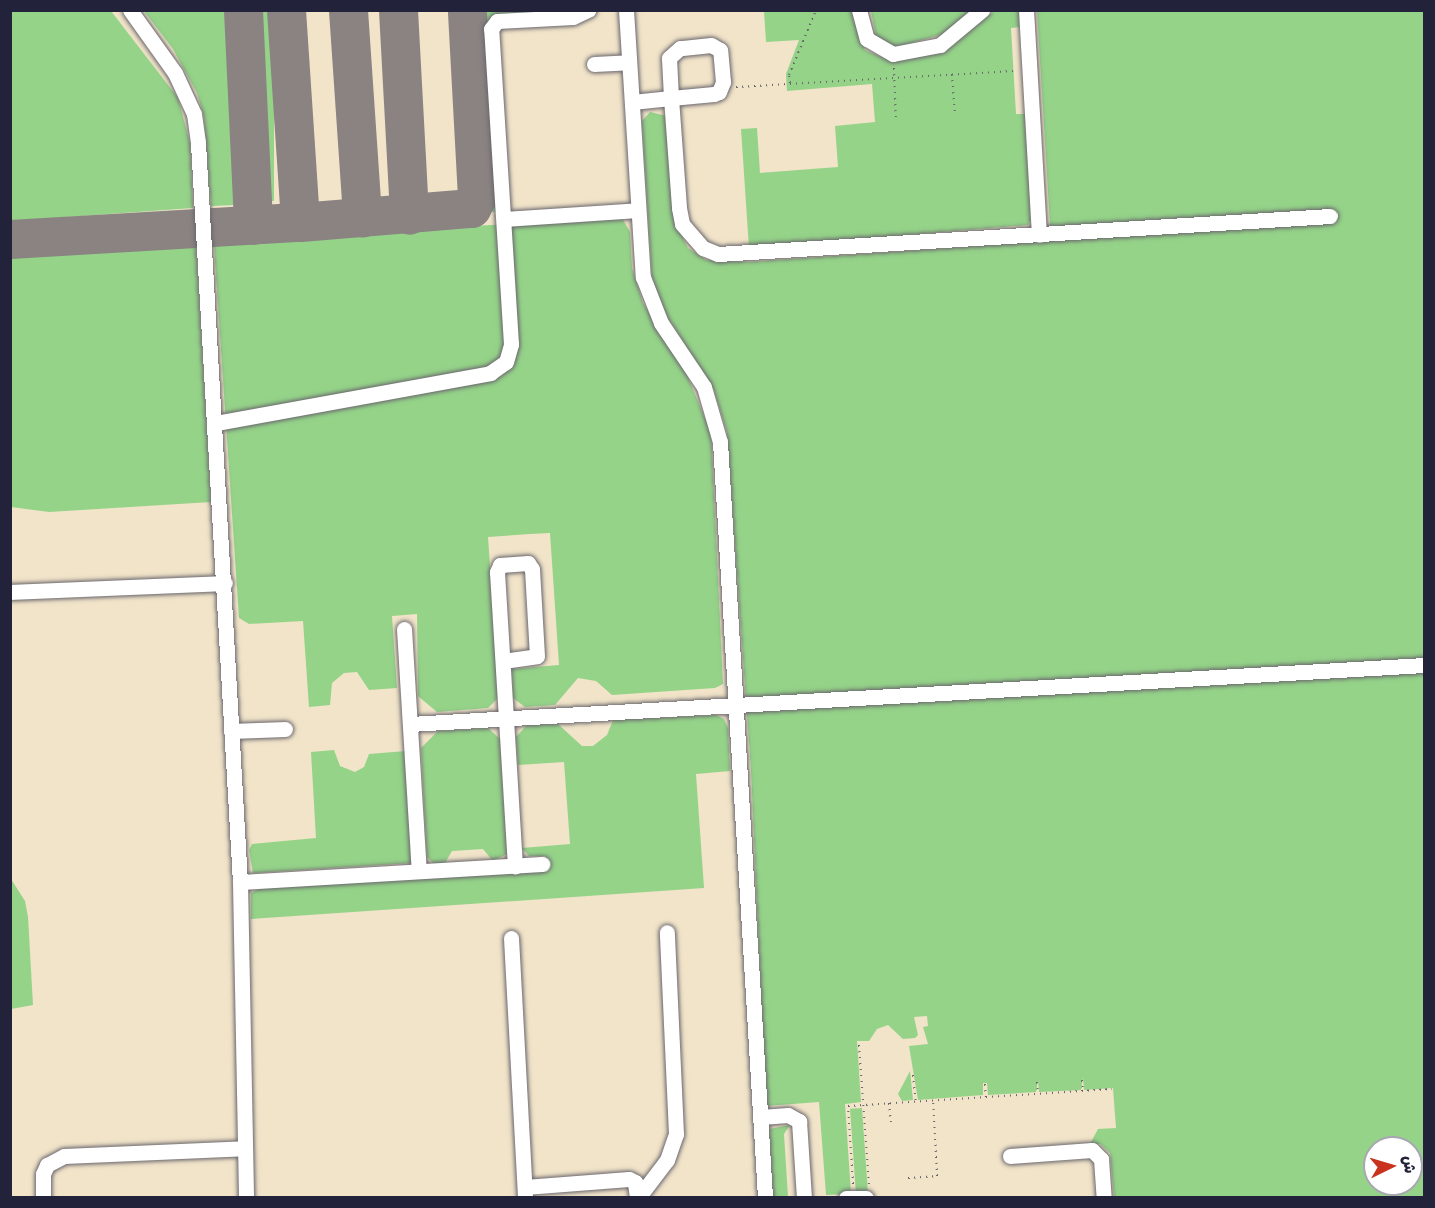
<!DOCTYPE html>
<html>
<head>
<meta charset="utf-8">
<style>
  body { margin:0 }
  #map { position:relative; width:1435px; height:1208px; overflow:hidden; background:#f1e4c9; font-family:Sriracha,"Playpen Sans Arabic",sans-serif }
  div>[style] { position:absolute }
  .green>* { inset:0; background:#95d389; transform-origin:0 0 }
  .taxiway>* { height:39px; margin:-19.5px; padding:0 19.5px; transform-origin:19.5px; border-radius:19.5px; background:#8a8382 }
  .path>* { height:2px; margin-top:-1px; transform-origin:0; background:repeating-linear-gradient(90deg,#6a666d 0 1.5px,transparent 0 6px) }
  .roads { filter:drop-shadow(0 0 2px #6a666d) drop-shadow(0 0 2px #6a666d) }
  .minor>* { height:15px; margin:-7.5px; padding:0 7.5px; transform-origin:7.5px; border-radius:7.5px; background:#fff }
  span { translate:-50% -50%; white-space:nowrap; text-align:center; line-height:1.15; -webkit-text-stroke:5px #fff; paint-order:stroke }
  .frame { position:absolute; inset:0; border:12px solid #22223b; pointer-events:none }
  .north { position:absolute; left:1363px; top:1136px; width:60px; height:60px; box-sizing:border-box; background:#fff; border:2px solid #a7a7b1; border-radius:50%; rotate:85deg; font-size:16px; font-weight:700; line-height:24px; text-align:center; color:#22223b }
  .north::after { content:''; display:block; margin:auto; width:21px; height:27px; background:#c8321e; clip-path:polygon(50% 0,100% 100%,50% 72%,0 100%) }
</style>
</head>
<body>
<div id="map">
  <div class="green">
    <i style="clip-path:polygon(11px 10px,111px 11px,178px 98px,190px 143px,193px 208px,11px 221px)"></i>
    <i style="clip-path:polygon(144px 11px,225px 11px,236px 205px,211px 206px,204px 117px,197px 93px,173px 49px)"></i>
    <i style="left:262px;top:11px;width:12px;height:190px"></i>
    <i style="clip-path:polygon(482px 11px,579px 11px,497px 18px,500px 212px,492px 212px)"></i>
    <i style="clip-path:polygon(764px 11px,854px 11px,856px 27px,865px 50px,888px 60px,944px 53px,994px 11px,1021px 11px,1022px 27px,1011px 28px,1016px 114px,1026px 114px,1031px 220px,1028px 225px,749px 248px,741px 129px,757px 128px,760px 173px,838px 167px,835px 126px,875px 122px,872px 84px,787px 91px,786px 74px,799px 40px,766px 42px)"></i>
    <i style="clip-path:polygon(871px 11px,970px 11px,944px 34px,900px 46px,890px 46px,876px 37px)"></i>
    <i style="clip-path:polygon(evenodd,1037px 11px,1424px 11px,1424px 1197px,1114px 1197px,1110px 1153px,1100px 1144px,1090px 1144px,1098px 1129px,1116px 1128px,1113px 1088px,1084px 1090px,1083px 1078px,1081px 1090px,1039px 1092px,1038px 1081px,1036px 1092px,988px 1095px,987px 1083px,983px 1083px,983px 1095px,918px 1100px,909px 1046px,928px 1044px,923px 1027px,928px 1026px,927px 1016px,914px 1017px,918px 1035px,915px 1038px,903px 1039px,888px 1025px,877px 1029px,869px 1041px,857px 1041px,861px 1102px,845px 1104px,851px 1194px,826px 1195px,819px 1102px,766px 1106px,751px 770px,727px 432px,714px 390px,665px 313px,652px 278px,642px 121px,650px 112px,667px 116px,677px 227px,688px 248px,706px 260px,749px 262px,1051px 241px,1037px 11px,1375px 1148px,1411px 1148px,1411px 1184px,1375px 1184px,1375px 1148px)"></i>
    <i style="clip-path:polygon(622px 218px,630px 232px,632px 268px,643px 303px,687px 375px,711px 433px,723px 684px,715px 688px,612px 695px,596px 681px,578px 678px,555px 705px,525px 707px,513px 698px,512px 669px,559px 665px,550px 533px,530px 534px,488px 537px,499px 697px,488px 708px,437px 712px,418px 696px,417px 614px,392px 616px,397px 688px,369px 690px,357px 672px,344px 673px,332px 683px,330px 705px,309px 707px,303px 621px,249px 624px,239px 618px,214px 245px,288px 236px)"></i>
    <i style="clip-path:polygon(196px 244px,211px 502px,49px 512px,11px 507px,11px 254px)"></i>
    <i style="clip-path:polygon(716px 715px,724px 719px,728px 728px,730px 771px,696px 774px,704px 888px,251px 919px,251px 893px,260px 888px,546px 871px,545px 856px,529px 856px,522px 848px,570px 844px,564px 762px,518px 765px,516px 737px,527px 725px,558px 724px,582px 746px,593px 746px,607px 735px,613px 720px)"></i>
    <i style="clip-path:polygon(488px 728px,500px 739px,507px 854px,493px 861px,483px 849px,452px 851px,445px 863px,433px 863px,427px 857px,421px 748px,438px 731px)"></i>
    <i style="clip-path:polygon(334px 750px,340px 766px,355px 772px,364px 767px,369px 754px,406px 751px,412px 863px,253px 873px,249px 850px,252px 844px,316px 838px,311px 752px)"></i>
    <i style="clip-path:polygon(11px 879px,25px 901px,28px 917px,33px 1005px,11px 1009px)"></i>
    <i style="clip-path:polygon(910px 1071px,913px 1100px,902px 1101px,898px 1094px)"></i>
    <i style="left:862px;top:1108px;width:85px;height:12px;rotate:86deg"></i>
    <i style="clip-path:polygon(790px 1125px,784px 1134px,788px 1197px,773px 1197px,769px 1129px)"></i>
  </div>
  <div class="taxiway">
    <i style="left:243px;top:10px;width:215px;rotate:87.3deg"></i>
    <i style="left:286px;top:10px;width:212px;rotate:86.2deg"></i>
    <i style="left:348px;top:10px;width:208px;rotate:86.1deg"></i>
    <i style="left:398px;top:10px;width:205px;rotate:86.9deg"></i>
    <i style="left:10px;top:239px;width:290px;rotate:-3.4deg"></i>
    <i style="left:300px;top:222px;width:172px;rotate:-4.7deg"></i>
    <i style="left:471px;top:208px;width:13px;rotate:-61deg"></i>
    <i style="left:477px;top:197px;width:187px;rotate:-93.1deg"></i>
  </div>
  <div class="path">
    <i style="left:894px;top:68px;width:51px;rotate:87.8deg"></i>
    <i style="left:952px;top:74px;width:41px;rotate:85.8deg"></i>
    <i style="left:790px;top:83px;width:8px;rotate:-97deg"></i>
    <i style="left:789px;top:75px;width:70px;rotate:-67.4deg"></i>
    <i style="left:736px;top:87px;width:279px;rotate:-3.3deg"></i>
    <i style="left:859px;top:1045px;width:141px;rotate:85.9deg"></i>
    <i style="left:913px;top:1075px;width:27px;rotate:84deg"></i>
    <i style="left:1082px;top:1080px;width:11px;rotate:85deg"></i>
    <i style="left:1037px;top:1082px;width:12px;rotate:85deg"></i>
    <i style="left:985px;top:1084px;width:13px;rotate:86deg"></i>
    <i style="left:889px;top:1103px;width:19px;rotate:84deg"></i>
    <i style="left:908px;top:1178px;width:29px;rotate:-4deg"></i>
    <i style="left:937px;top:1176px;width:76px;rotate:-93deg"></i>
    <i style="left:853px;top:1184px;width:78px;rotate:-93.7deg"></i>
    <i style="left:848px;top:1106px;width:264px;rotate:-3.7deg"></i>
  </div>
  <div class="roads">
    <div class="minor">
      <i style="left:130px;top:10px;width:77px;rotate:54.5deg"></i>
      <i style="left:175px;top:73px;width:45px;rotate:65.1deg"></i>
      <i style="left:194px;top:114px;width:29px;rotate:82deg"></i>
      <i style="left:198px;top:143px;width:740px;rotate:86.75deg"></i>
      <i style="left:240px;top:882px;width:316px;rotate:88.9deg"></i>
      <i style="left:626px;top:10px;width:268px;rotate:86.4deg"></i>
      <i style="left:643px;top:277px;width:49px;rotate:68.6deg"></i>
      <i style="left:661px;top:323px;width:77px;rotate:56.1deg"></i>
      <i style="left:704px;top:387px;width:57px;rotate:73.8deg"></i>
      <i style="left:720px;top:442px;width:757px;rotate:86.59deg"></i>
      <i style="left:859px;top:10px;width:30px;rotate:75deg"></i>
      <i style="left:867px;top:39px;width:30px;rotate:30deg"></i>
      <i style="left:893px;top:54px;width:48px;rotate:-10.8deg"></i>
      <i style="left:940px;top:45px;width:55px;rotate:-39.8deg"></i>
      <i style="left:1026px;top:10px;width:225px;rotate:86.7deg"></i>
      <i style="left:594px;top:64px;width:35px;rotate:-3deg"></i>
      <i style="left:632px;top:102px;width:39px;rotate:-6deg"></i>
      <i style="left:671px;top:98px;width:43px;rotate:-5.3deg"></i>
      <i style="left:714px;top:94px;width:5px;rotate:-22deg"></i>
      <i style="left:719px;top:92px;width:11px;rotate:-68deg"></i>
      <i style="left:723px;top:82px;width:32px;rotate:-95deg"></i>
      <i style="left:720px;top:50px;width:10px;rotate:-151deg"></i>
      <i style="left:711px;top:45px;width:31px;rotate:174deg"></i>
      <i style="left:680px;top:48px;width:15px;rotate:138deg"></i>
      <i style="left:669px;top:58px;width:40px;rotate:87.1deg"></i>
      <i style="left:671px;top:98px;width:110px;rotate:85.8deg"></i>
      <i style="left:679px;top:208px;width:16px;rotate:79deg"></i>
      <i style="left:682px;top:224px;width:32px;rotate:49deg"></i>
      <i style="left:703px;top:248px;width:16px;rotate:22deg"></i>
      <i style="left:718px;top:254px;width:613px;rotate:-3.55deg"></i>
      <i style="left:504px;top:219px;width:134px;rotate:-3.8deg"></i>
      <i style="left:216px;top:423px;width:279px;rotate:-10.3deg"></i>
      <i style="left:490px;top:373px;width:19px;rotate:-35deg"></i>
      <i style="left:506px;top:362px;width:19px;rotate:-74deg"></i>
      <i style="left:511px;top:344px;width:316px;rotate:-93.6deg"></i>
      <i style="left:491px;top:29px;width:10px;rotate:-53deg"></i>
      <i style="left:497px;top:21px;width:76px;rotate:-3deg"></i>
      <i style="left:573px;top:17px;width:17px;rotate:-25deg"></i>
      <i style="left:10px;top:592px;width:215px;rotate:-2.4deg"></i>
      <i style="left:404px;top:629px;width:242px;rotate:86.5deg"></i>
      <i style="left:503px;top:661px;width:34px;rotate:-8deg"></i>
      <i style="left:537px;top:656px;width:87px;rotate:-93.3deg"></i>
      <i style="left:532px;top:569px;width:7px;rotate:-124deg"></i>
      <i style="left:528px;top:563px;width:28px;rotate:176deg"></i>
      <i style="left:500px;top:565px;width:8px;rotate:113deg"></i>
      <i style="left:497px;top:572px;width:295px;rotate:86.5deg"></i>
      <i style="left:410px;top:724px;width:1016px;rotate:-3.33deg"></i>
      <i style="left:231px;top:731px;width:54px;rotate:-2.1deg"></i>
      <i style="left:240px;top:882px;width:303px;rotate:-3.4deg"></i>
      <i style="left:511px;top:938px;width:260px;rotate:86.9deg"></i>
      <i style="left:760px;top:1117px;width:28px;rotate:-4deg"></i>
      <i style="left:788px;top:1115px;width:13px;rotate:29deg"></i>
      <i style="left:799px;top:1121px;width:77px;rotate:86.3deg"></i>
      <i style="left:1010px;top:1156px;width:82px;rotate:-4.2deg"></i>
      <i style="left:1092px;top:1150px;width:13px;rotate:45deg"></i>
      <i style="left:1101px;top:1159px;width:39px;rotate:86deg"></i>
      <i style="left:525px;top:1187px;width:104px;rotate:-4.4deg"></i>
      <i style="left:629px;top:1179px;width:7px;rotate:27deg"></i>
      <i style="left:635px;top:1182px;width:16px;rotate:83deg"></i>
      <i style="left:43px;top:1198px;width:24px;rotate:-90deg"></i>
      <i style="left:43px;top:1174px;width:10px;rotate:-66deg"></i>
      <i style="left:47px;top:1165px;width:19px;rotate:-28deg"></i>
      <i style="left:64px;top:1156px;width:180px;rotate:-2.5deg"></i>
      <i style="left:638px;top:1198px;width:48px;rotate:-52.7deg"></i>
      <i style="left:667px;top:1160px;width:28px;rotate:-71deg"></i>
      <i style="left:676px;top:1134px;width:202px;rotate:-92.6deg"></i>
      <i style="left:846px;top:1198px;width:20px"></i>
    </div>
  </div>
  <div class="frame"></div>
  <div class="north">ش</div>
</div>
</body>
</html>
